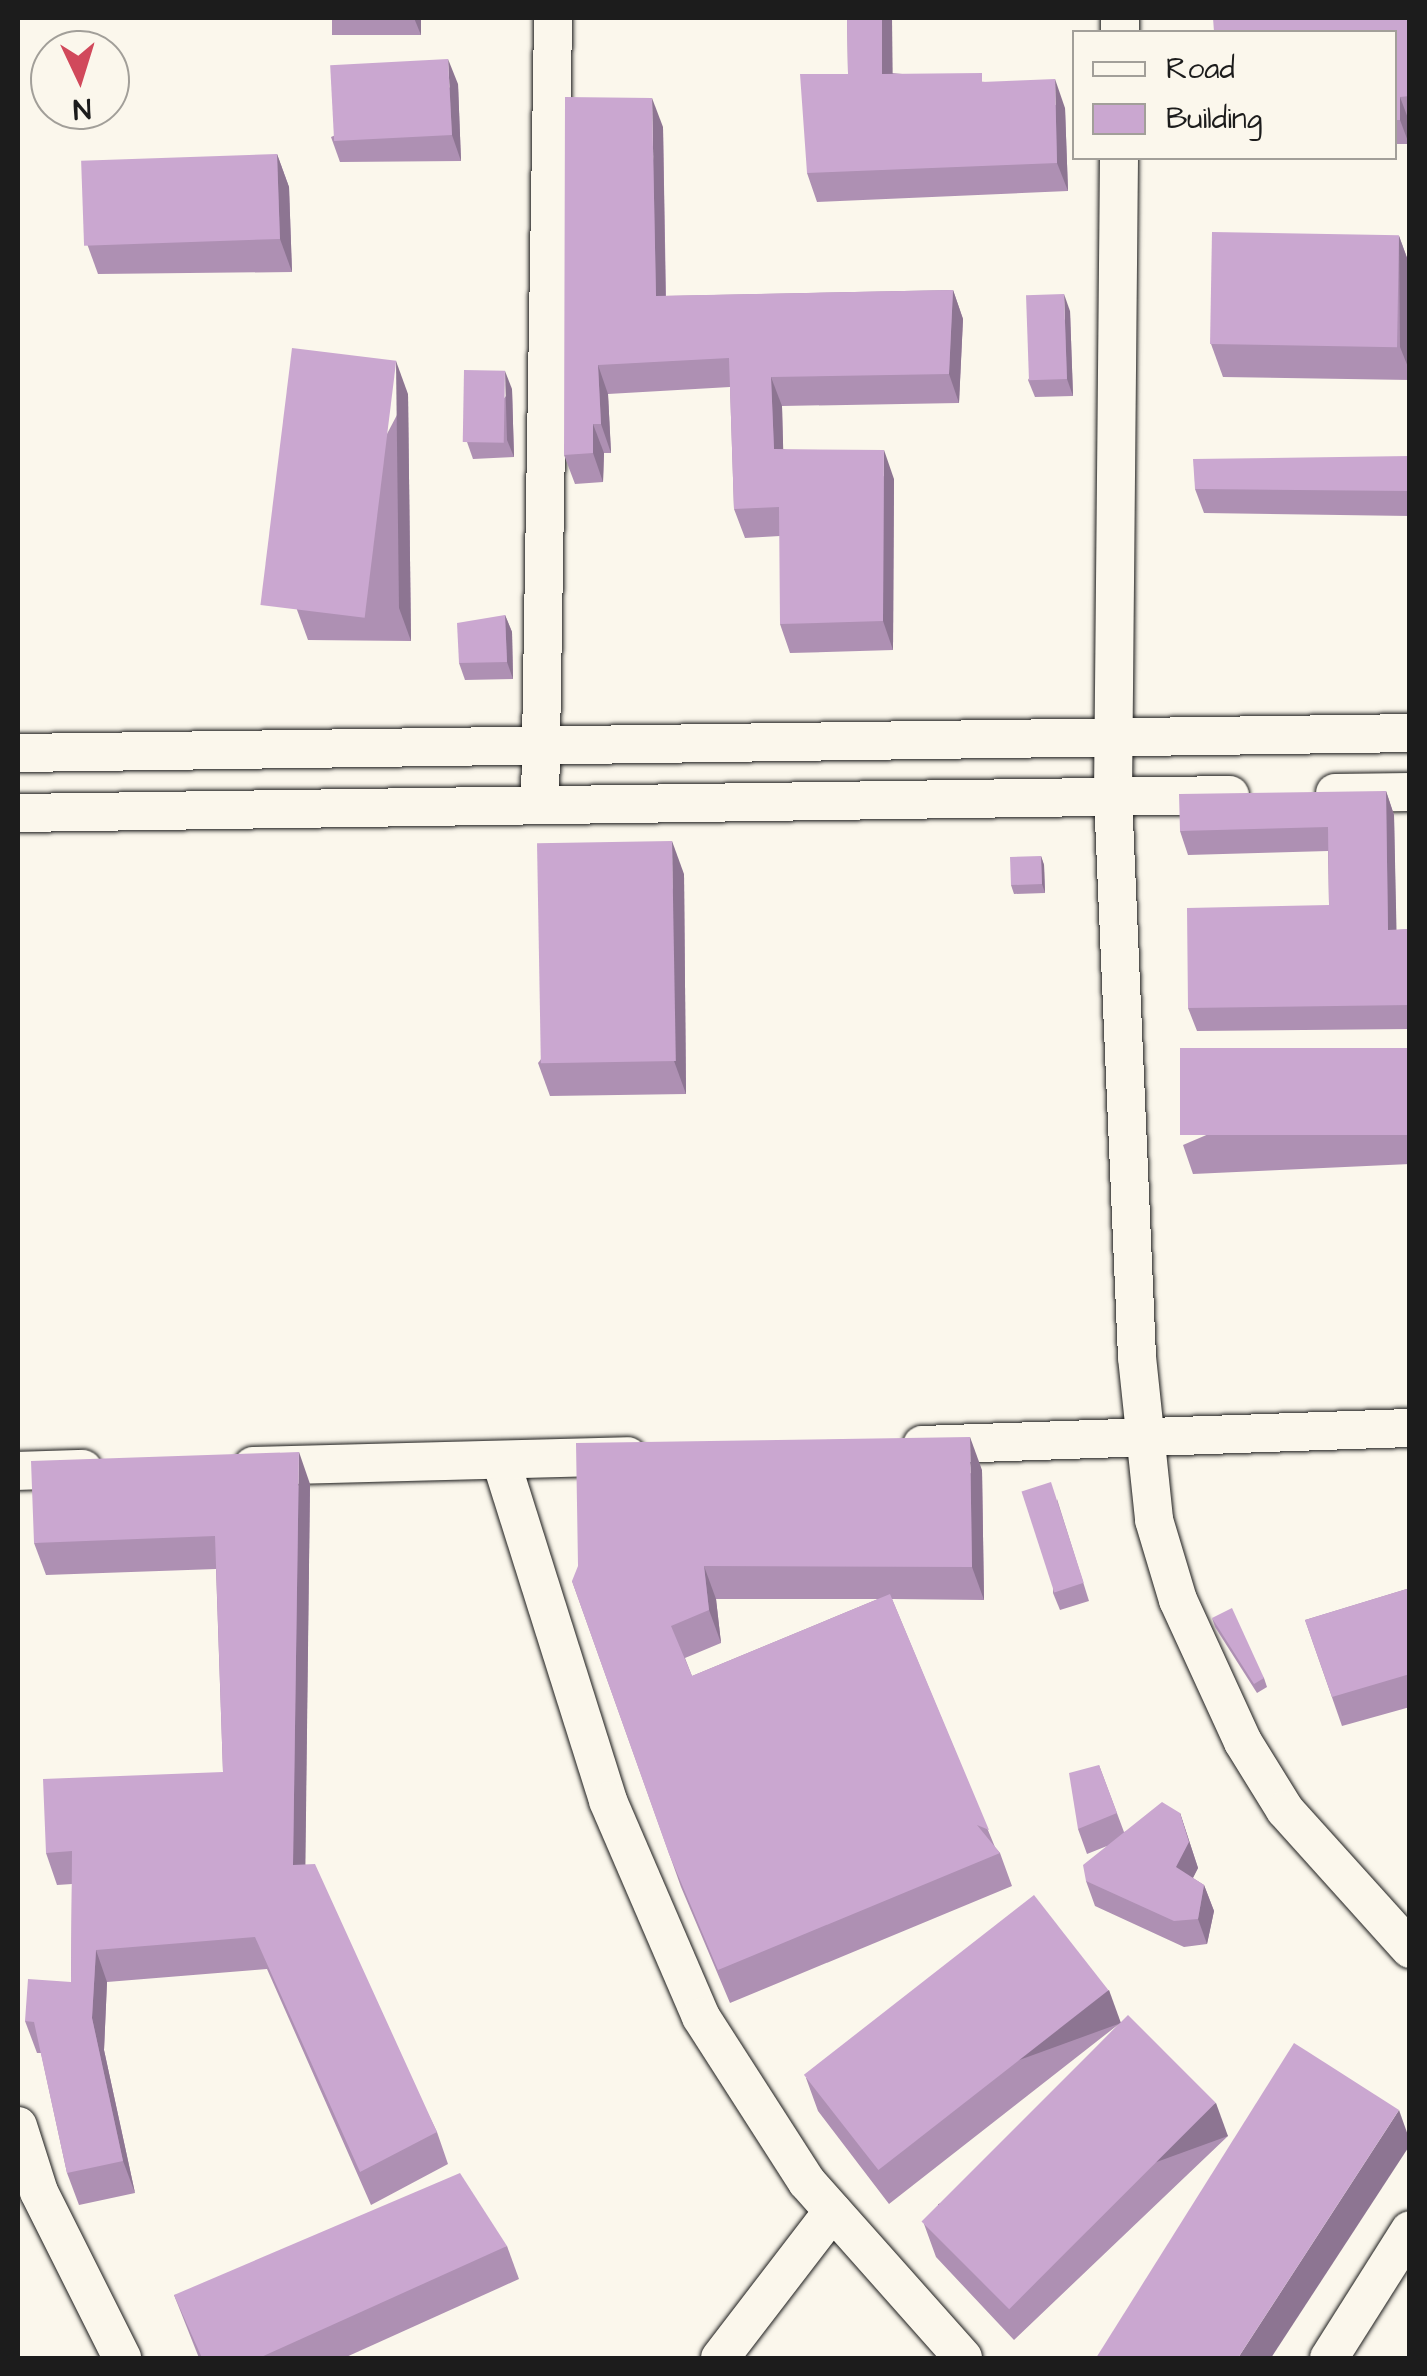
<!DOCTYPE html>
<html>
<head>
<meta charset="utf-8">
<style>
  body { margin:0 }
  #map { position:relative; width:1427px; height:2376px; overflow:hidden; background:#fbf7ec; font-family:"Architects Daughter",sans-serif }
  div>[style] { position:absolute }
  .roads { filter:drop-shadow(0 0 2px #1c1c1c) drop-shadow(0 0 2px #1c1c1c) }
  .minor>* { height:38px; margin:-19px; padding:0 19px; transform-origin:19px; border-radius:19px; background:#fbf7ec }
  .wall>* { inset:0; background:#ae90b3; transform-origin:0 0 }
  .shaded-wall>* { inset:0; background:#8d7592; transform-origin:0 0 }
  .building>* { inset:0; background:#caa7d0; transform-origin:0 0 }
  span { translate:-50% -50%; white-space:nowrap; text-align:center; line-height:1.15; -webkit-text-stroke:10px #fbf7ec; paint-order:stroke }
  .frame { position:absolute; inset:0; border:20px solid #1c1c1c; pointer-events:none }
  .legend { position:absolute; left:1072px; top:30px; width:325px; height:130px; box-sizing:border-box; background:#fbf7ec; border:2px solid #a29f99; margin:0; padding:12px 18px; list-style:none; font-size:30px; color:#1c1c1c }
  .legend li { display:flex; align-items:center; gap:20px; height:50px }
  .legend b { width:50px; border:2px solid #a29f99 }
  .north { position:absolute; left:30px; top:30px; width:100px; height:100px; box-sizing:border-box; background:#fbf7ec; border:2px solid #a29f99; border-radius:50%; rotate:176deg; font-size:28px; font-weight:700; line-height:40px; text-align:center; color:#1c1c1c }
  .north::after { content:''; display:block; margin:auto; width:35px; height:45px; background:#d1495b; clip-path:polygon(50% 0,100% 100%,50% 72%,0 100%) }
</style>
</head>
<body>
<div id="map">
  <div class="roads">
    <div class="minor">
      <i style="left:1120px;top:32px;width:14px;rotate:-90deg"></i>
      <i style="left:1119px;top:158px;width:638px;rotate:90.54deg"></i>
      <i style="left:1113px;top:796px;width:562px;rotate:87.55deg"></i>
      <i style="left:1137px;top:1357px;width:164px;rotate:84deg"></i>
      <i style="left:1154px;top:1520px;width:84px;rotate:73.3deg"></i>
      <i style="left:1178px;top:1600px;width:156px;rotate:65.4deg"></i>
      <i style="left:1243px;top:1742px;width:80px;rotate:58.3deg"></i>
      <i style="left:1285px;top:1810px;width:187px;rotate:48deg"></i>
      <i style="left:18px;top:753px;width:1392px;rotate:-0.82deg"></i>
      <i style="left:1335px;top:793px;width:75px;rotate:-0.8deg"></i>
      <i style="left:540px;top:805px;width:787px;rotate:-89.05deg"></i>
      <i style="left:18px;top:813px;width:1212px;rotate:-0.85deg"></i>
      <i style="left:922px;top:1445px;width:488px;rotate:-2deg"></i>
      <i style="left:501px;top:1461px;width:356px;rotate:72.5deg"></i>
      <i style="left:608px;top:1801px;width:235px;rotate:66.7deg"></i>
      <i style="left:701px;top:2017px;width:196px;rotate:57.3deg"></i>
      <i style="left:807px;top:2182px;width:235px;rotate:48.4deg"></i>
      <i style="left:253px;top:1466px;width:375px;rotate:-1.5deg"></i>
      <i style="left:18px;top:1471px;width:65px;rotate:-1.8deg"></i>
      <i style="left:18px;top:2126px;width:69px;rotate:72.3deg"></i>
      <i style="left:39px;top:2192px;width:186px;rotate:63.4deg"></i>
      <i style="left:720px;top:2358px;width:185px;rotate:-52.5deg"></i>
      <i style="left:1329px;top:2358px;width:151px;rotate:-57.7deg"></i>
    </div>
  </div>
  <div class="wall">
    <i style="left:332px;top:18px;width:89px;height:17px"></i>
    <i style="clip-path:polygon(847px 18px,892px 18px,892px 73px,985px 82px,1065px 108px,1068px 191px,817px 202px,807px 173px,848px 74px)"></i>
    <i style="clip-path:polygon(1410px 18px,1409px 144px,1394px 144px,1394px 32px)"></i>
    <i style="clip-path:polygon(458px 84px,461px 161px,340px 162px,331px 137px)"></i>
    <i style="clip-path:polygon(663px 127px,666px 296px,953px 290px,963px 319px,959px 403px,782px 406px,783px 449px,894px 479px,893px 650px,790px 653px,780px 624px,780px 536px,745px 538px,734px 509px,730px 387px,608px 394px,611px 453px,604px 453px,603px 482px,575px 484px,564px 455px)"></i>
    <i style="clip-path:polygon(277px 154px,289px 187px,292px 272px,98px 274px,86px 241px)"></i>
    <i style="clip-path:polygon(1399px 236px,1410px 266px,1410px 380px,1223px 377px,1211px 344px)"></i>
    <i style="clip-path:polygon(1070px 311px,1073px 396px,1035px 397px,1028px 380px)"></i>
    <i style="clip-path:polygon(512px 389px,514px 457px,473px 459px,467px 442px)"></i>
    <i style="clip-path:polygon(408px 394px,411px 641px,308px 640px,296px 607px)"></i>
    <i style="clip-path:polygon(1410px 456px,1410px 516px,1204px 513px,1195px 489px)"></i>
    <i style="clip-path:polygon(505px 615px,512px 632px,513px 679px,465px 680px,459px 663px)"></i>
    <i style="clip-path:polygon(1386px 791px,1394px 815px,1396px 930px,1410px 929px,1410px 1029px,1197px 1031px,1188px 1008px,1329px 905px,1328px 851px,1188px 855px,1180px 831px)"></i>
    <i style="clip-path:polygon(1041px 856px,1044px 865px,1045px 893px,1014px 894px,1011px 885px)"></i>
    <i style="clip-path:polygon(684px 874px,686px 1094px,550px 1096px,538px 1063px)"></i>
    <i style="clip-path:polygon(1410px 1048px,1410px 1164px,1193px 1174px,1183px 1145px)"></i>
    <i style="clip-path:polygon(evenodd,982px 1470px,984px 1600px,892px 1599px,995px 1847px,1000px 1853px,1012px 1886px,730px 2003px,681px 1887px,572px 1581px,982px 1470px,716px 1599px,878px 1599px,692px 1676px,685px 1658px,721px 1643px,716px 1599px)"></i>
    <i style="clip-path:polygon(310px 1484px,305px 1864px,437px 2132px,448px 2164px,371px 2205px,267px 1969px,107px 1982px,104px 2050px,135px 2193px,79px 2205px,67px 2173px,41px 2053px,37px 2053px,25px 2021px,71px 1982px,72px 1884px,57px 1885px,46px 1853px,223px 1772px,216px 1569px,46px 1575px,34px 1543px)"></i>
    <i style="clip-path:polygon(1057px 1499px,1089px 1601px,1060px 1610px,1053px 1593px)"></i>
    <i style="clip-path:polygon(1410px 1588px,1410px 1707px,1342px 1726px,1305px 1620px)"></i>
    <i style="clip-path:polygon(1212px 1618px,1264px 1678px,1267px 1687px,1257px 1693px,1215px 1627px)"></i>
    <i style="clip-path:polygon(1099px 1765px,1124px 1832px,1180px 1813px,1198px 1868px,1193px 1878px,1204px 1885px,1214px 1911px,1207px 1944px,1184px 1947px,1095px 1906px,1086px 1881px,1107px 1846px,1087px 1854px,1078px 1829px)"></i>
    <i style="clip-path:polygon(1121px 2022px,1228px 2136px,1014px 2340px,936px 2257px,924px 2224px,1119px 2024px,889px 2204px,818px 2111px,806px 2078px)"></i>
    <i style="clip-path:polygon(507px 2246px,519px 2279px,344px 2358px,199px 2358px,174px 2295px)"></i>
  </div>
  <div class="shaded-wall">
    <i style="clip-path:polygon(414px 18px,421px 18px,421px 35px)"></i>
    <i style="clip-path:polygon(882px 18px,892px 18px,893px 102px,882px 74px)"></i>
    <i style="clip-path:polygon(448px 59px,458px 84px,461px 161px,452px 135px)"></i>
    <i style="clip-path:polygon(1055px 79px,1065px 108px,1068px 191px,1057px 163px)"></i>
    <i style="clip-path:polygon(1400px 97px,1409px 121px,1409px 144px,1400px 120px)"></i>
    <i style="clip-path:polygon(652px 98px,663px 127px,666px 325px,656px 296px)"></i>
    <i style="clip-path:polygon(277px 154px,289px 187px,292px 272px,280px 239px)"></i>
    <i style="clip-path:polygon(1399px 236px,1410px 266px,1410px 372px,1400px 347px)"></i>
    <i style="clip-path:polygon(953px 290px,963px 319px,959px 403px,949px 374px)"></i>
    <i style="clip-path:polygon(1064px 294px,1070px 311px,1073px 396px,1067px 379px)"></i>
    <i style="clip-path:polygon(396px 361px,408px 394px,411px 641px,399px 608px)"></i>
    <i style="clip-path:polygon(598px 365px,608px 394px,611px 453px,601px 424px)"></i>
    <i style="clip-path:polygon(505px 371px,512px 389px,514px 457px,507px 440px)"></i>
    <i style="clip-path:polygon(771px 377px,782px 406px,784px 478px,774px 449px)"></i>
    <i style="clip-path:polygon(593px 424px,604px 453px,603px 482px,593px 453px)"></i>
    <i style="clip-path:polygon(884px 450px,894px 479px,893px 650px,883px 621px)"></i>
    <i style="clip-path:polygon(505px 615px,512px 632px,513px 679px,507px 662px)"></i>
    <i style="clip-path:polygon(1386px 791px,1394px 815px,1397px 953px,1388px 930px)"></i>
    <i style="clip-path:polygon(672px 841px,684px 874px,686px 1094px,674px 1061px)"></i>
    <i style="clip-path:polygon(1041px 856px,1044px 865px,1045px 893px,1042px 884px)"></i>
    <i style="clip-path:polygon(970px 1437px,982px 1470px,984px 1600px,972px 1567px)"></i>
    <i style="clip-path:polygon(299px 1452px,310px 1484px,305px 1897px,293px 1865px)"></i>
    <i style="clip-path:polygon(704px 1566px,716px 1599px,721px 1643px,709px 1610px)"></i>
    <i style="clip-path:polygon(1180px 1813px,1198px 1868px,1185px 1893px,1176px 1867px)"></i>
    <i style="clip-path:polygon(1204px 1885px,1214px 1911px,1207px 1944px,1198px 1919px)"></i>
    <i style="clip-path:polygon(96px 1950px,107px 1982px,104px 2050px,135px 2193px,123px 2161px,92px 2018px)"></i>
    <i style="left:1109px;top:1990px;width:35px;height:294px;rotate:70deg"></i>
    <i style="left:1216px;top:2103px;width:35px;height:296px;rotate:70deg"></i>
    <i style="clip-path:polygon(1399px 2110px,1410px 2141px,1410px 2145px,1271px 2358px,1238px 2358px)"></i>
  </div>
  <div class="building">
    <i style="clip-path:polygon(847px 18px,882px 18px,882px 74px,982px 73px,982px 82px,1055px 79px,1057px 163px,807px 173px,800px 74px,848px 74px)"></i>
    <i style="clip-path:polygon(1213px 18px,1410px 18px,1410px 96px,1400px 97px,1400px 120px,1394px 120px,1394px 32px,1214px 32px)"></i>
    <i style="left:448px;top:59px;width:76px;height:118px;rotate:87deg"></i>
    <i style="clip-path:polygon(565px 97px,652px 98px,656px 296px,953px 290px,949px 374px,771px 377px,774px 449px,884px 450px,883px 621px,780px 624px,779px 507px,734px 509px,729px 358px,598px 365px,601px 424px,593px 424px,593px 453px,564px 455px)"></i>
    <i style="left:277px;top:154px;width:85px;height:196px;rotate:88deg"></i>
    <i style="left:1212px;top:232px;width:187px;height:112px;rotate:1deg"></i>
    <i style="left:1064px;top:294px;width:85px;height:38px;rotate:88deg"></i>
    <i style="left:292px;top:348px;width:105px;height:259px;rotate:7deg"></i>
    <i style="left:464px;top:370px;width:41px;height:72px;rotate:1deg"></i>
    <i style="clip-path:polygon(1410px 456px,1410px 491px,1195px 489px,1193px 459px)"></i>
    <i style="clip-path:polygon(505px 615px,507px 662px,459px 663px,457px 623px)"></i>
    <i style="clip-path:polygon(1386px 791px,1388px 930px,1410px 929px,1410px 1005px,1188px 1008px,1187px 908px,1329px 905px,1328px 827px,1180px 831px,1179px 794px)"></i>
    <i style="left:672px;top:841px;width:220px;height:135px;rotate:89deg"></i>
    <i style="left:1041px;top:856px;width:28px;height:31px;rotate:88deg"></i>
    <i style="left:1410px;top:1048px;width:87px;height:230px;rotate:90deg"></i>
    <i style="clip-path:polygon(970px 1437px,972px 1567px,704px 1566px,709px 1610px,671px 1626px,692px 1676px,890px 1594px,989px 1830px,977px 1825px,1000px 1853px,718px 1970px,669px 1854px,572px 1581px,578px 1566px,576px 1443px)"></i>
    <i style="clip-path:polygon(299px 1452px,293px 1865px,315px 1864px,437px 2132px,360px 2172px,255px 1937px,96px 1950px,92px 2018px,123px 2161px,67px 2173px,34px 2022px,25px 2021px,28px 1979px,71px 1982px,72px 1851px,46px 1853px,43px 1779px,223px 1772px,215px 1536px,34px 1543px,31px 1461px)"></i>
    <i style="left:1051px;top:1482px;width:106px;height:31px;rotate:72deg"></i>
    <i style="clip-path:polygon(1410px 1588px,1410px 1674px,1332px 1697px,1305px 1620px)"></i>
    <i style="clip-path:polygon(1232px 1608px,1264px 1678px,1254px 1684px,1212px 1618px)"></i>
    <i style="clip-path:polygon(1099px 1765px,1117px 1813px,1078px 1829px,1069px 1773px)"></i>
    <i style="clip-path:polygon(1162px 1802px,1180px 1813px,1189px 1842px,1176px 1867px,1204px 1885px,1198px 1919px,1174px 1921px,1086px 1881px,1083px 1865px)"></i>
    <i style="left:1034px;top:1895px;width:121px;height:292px;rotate:52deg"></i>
    <i style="left:1128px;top:2015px;width:124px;height:292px;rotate:45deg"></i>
    <i style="clip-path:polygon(1294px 2043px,1399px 2110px,1238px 2358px,1096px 2358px)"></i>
    <i style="clip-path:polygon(460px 2173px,507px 2246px,259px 2358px,202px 2358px,174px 2295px)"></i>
  </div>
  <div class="frame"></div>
  <ul class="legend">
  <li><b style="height:12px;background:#fbf7ec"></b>Road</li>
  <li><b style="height:28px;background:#caa7d0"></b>Building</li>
  </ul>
  <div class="north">N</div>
</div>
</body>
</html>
